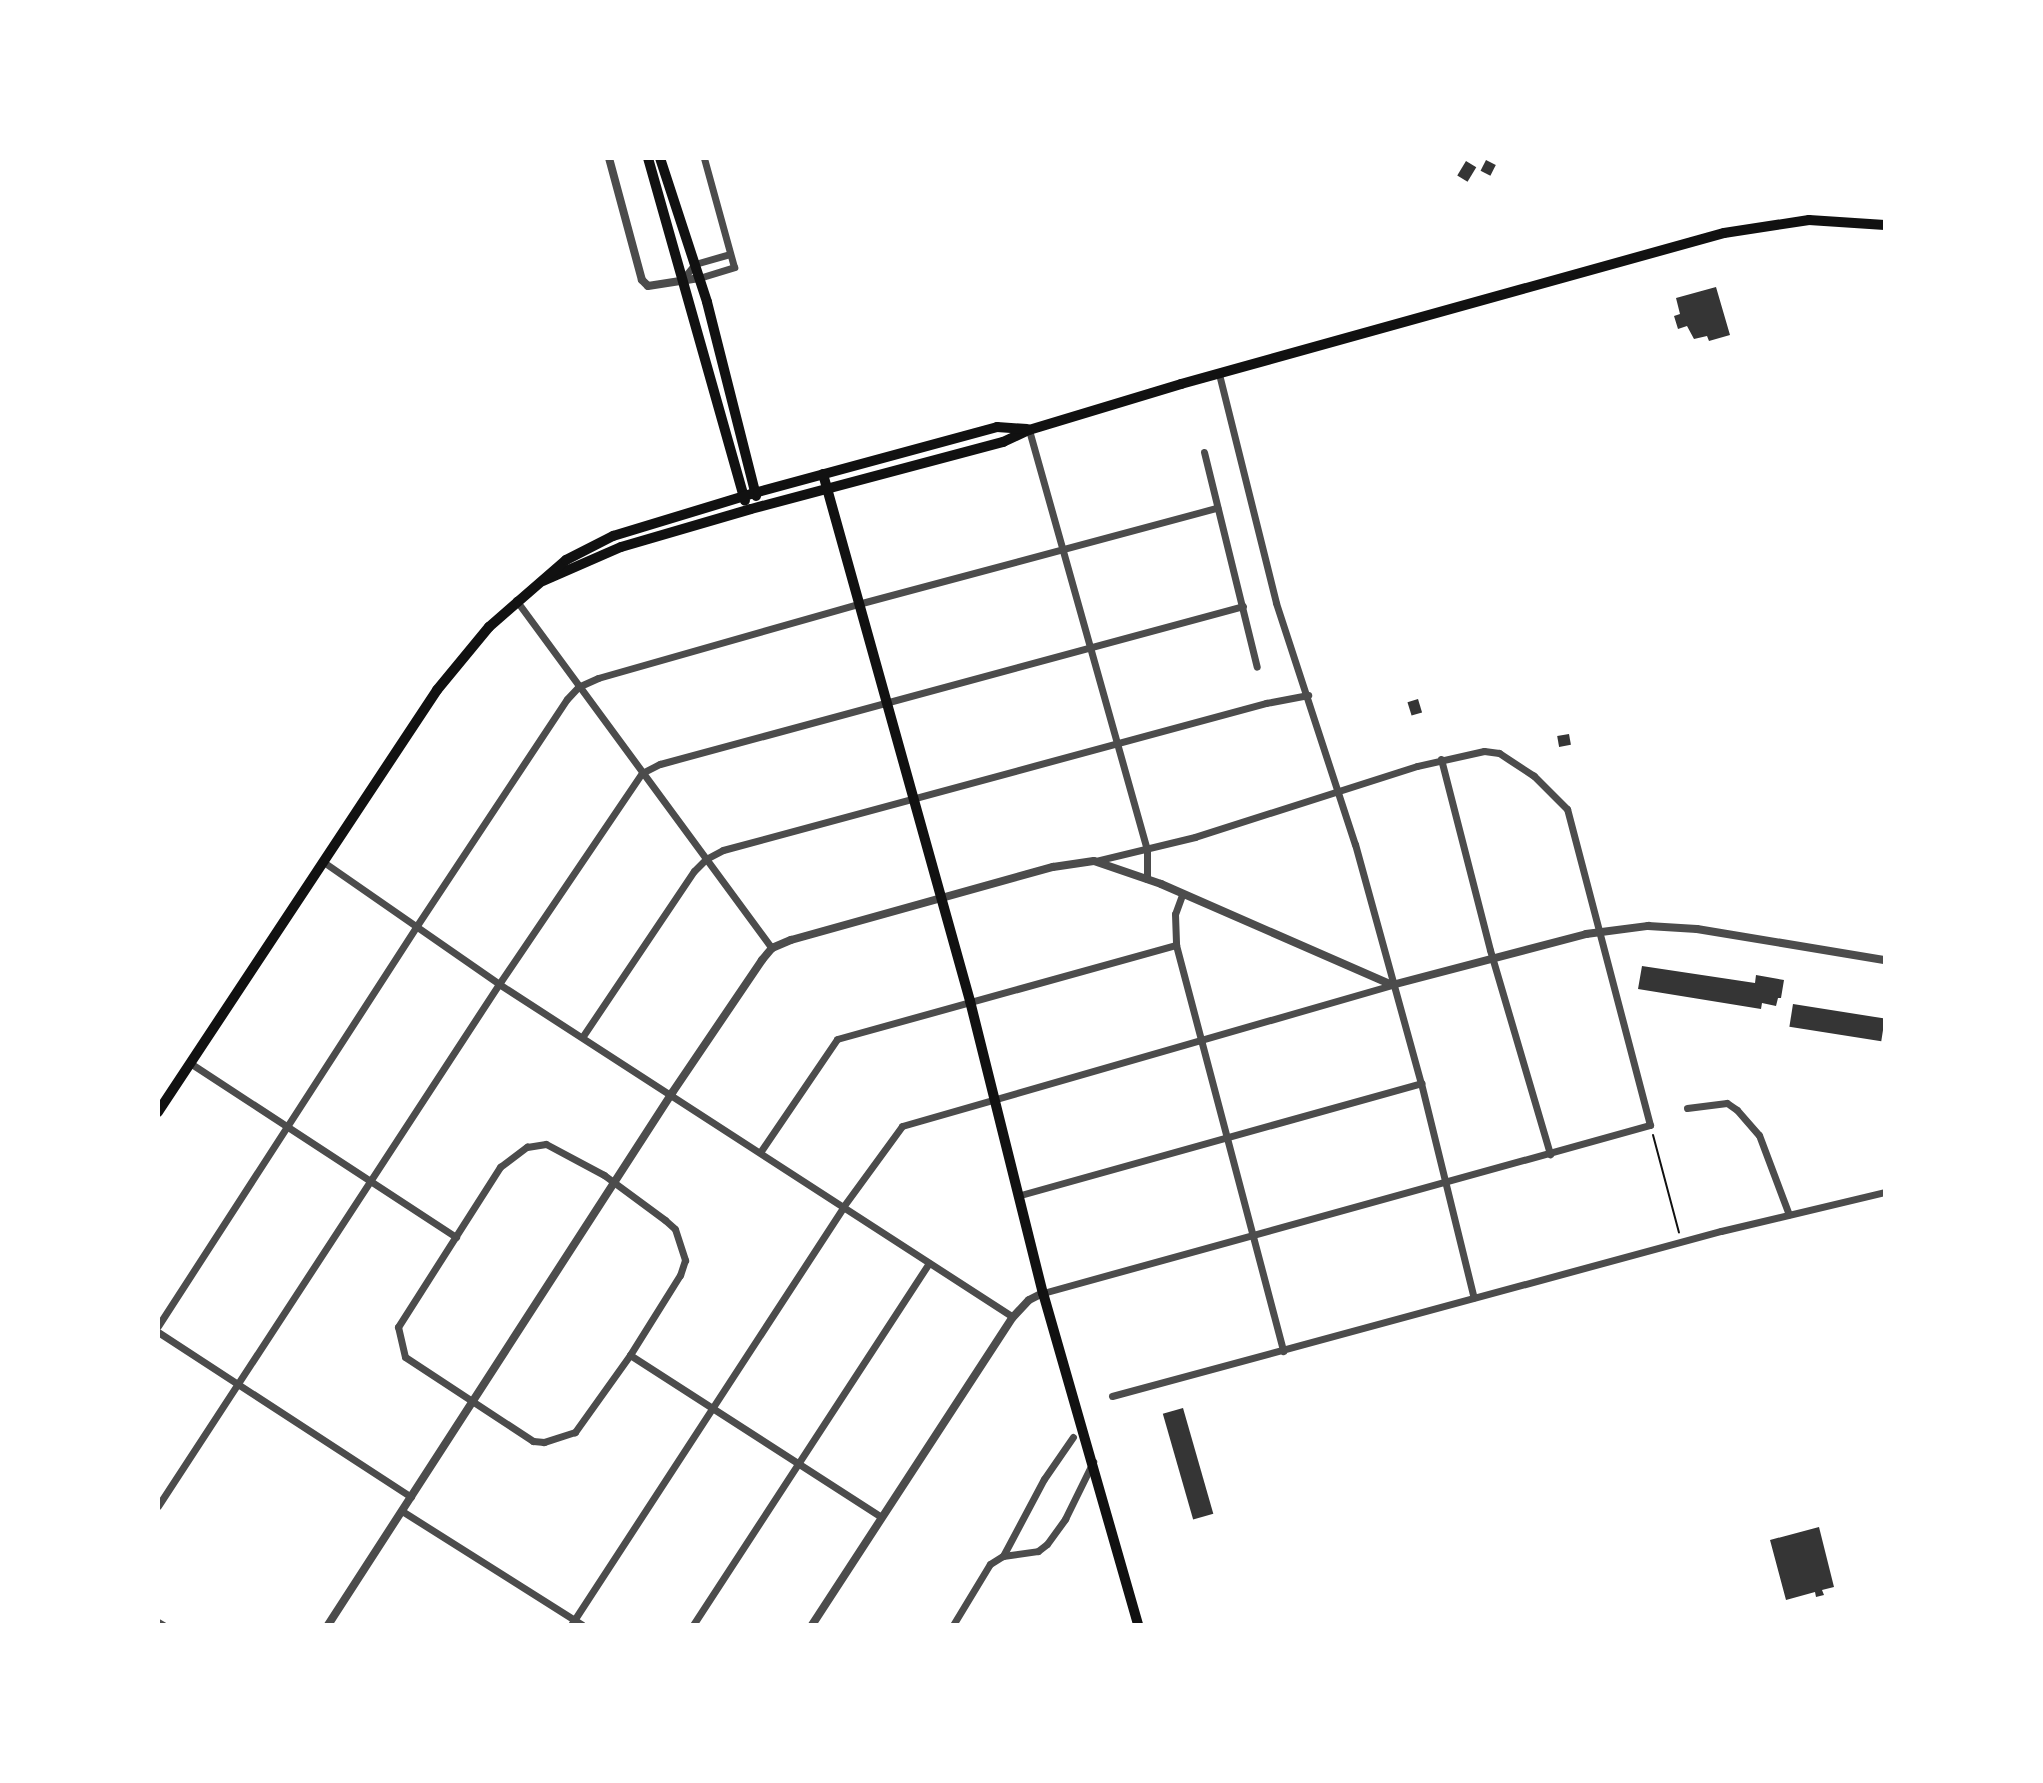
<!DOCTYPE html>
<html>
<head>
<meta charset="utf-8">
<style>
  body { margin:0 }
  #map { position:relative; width:2043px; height:1783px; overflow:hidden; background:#fff; font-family:"Sofia Sans Condensed",sans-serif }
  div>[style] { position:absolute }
  .building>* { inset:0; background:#353535; transform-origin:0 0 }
  .path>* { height:2px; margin:-1px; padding:0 1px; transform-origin:1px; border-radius:1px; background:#111 }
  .minor>* { height:7px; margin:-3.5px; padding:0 3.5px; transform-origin:3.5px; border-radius:3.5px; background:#4c4c4c }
  .tertiary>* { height:8px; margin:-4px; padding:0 4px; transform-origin:4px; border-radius:4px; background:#4c4c4c }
  .secondary>* { height:10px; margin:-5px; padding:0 5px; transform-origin:5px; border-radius:5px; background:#111 }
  span { translate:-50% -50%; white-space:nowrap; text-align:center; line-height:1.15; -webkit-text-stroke:6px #fff; paint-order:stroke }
  .frame { position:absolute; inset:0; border:160px solid #fff; pointer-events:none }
</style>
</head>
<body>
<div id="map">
  <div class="building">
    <i style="left:1486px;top:160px;width:11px;height:12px;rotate:27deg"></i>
    <i style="left:1466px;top:161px;width:12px;height:17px;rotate:31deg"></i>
    <i style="clip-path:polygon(1716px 287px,1730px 335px,1709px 341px,1707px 336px,1694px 339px,1687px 326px,1678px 329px,1674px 316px,1680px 314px,1676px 298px)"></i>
    <i style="left:1418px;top:699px;width:14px;height:11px;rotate:73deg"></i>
    <i style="left:1569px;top:734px;width:11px;height:12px;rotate:80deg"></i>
    <i style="clip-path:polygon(1642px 966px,1755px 983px,1756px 975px,1784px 980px,1781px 998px,1778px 998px,1776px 1006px,1762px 1003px,1761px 1009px,1638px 989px)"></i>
    <i style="left:1793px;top:1004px;width:93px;height:23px;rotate:9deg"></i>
    <i style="left:1183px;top:1408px;width:110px;height:21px;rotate:74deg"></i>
    <i style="clip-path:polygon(1819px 1527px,1834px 1587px,1822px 1590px,1824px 1595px,1816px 1597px,1815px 1592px,1786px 1600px,1770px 1540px)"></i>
  </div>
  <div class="path">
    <i style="left:1653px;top:1135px;width:101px;rotate:75.1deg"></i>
  </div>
  <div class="minor">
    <i style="left:699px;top:278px;width:37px;rotate:-17deg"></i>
    <i style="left:734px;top:267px;width:113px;rotate:-105.4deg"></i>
    <i style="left:682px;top:280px;width:21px;rotate:-51deg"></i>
    <i style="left:695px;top:264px;width:36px;rotate:-16deg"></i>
    <i style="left:1219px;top:374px;width:236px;rotate:76deg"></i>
    <i style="left:1276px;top:603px;width:254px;rotate:71.9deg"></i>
    <i style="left:1355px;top:844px;width:248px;rotate:74.6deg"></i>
    <i style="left:1421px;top:1083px;width:221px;rotate:76.2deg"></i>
    <i style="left:1029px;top:430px;width:436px;rotate:74.3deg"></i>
    <i style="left:1147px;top:850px;width:29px;rotate:90deg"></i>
    <i style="left:1204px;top:452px;width:221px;rotate:76.2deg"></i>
    <i style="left:516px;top:600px;width:432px;rotate:53.7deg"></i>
    <i style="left:1441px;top:759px;width:197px;rotate:75.6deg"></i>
    <i style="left:1490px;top:950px;width:213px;rotate:73.6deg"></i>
    <i style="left:325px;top:863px;width:212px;rotate:34.8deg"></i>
    <i style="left:499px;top:984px;width:612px;rotate:32.94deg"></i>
    <i style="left:1182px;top:895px;width:20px;rotate:110deg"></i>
    <i style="left:1175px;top:914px;width:31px;rotate:88deg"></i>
    <i style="left:1176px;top:945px;width:420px;rotate:75.2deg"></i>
    <i style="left:583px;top:1036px;width:199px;rotate:-56.1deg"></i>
    <i style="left:694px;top:871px;width:17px;rotate:-45deg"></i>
    <i style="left:706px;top:859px;width:19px;rotate:-28deg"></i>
    <i style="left:723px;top:850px;width:563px;rotate:-15.15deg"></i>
    <i style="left:1266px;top:703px;width:43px;rotate:-10.8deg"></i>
    <i style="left:190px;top:1063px;width:318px;rotate:33.2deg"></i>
    <i style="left:1687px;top:1108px;width:40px;rotate:-7.1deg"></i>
    <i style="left:1727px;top:1103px;width:12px;rotate:35deg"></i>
    <i style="left:1737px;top:1110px;width:33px;rotate:49deg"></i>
    <i style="left:1759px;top:1135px;width:85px;rotate:69.4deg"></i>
    <i style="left:546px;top:1144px;width:66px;rotate:28.1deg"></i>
    <i style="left:604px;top:1175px;width:76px;rotate:36.4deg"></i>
    <i style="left:665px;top:1220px;width:13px;rotate:42deg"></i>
    <i style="left:675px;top:1229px;width:33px;rotate:72deg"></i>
    <i style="left:685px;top:1260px;width:16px;rotate:108deg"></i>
    <i style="left:680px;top:1275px;width:94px;rotate:122deg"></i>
    <i style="left:630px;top:1355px;width:95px;rotate:125.5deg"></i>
    <i style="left:575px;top:1432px;width:33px;rotate:162deg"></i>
    <i style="left:544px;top:1442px;width:11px;rotate:-175deg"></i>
    <i style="left:533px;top:1441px;width:153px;rotate:-146.7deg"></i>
    <i style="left:405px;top:1357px;width:31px;rotate:-103deg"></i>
    <i style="left:398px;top:1327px;width:190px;rotate:-57.5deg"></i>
    <i style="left:500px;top:1167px;width:34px;rotate:-37deg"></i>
    <i style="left:527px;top:1147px;width:19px;rotate:-9deg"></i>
    <i style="left:761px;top:1151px;width:135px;rotate:-55.8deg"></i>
    <i style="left:837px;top:1039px;width:352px;rotate:-15.5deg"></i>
    <i style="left:1017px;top:1196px;width:420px;rotate:-15.6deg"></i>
    <i style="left:1043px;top:1293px;width:630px;rotate:-15.47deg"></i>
    <i style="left:1650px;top:1125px;width:327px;rotate:-104.7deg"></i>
    <i style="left:1567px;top:809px;width:47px;rotate:-135deg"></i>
    <i style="left:1534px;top:776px;width:42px;rotate:-146.7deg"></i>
    <i style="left:1499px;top:753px;width:15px;rotate:-172deg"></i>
    <i style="left:1484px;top:751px;width:69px;rotate:167.4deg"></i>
    <i style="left:1417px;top:766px;width:233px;rotate:162.3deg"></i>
    <i style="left:1195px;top:837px;width:103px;rotate:166.5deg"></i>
    <i style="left:158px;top:1326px;width:475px;rotate:-57.1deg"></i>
    <i style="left:416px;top:927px;width:273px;rotate:-56.5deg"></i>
    <i style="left:567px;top:699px;width:16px;rotate:-47deg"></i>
    <i style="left:578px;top:687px;width:22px;rotate:-24deg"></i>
    <i style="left:598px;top:678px;width:270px;rotate:-15.9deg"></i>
    <i style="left:858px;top:604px;width:372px;rotate:-15deg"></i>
    <i style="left:158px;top:1332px;width:302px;rotate:33.1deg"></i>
    <i style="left:630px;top:1355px;width:299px;rotate:32.8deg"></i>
    <i style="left:1112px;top:1396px;width:631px;rotate:-15.16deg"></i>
    <i style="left:1721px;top:1231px;width:169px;rotate:-13.4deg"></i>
    <i style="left:158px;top:1506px;width:624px;rotate:-56.85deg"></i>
    <i style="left:499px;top:984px;width:255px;rotate:-55.9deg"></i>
    <i style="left:642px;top:773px;width:20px;rotate:-27deg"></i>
    <i style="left:660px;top:764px;width:604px;rotate:-15.16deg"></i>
    <i style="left:402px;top:1511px;width:213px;rotate:32.3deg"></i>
    <i style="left:1003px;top:1556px;width:35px;rotate:-8deg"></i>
    <i style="left:1038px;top:1551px;width:11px;rotate:-38deg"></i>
    <i style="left:1047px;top:1544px;width:31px;rotate:-54deg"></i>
    <i style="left:1065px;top:1519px;width:64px;rotate:-63.8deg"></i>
    <i style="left:158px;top:1622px;width:6px;rotate:31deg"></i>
    <i style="left:571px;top:1625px;width:499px;rotate:-56.9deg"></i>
    <i style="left:843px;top:1207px;width:100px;rotate:-53.9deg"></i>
    <i style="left:902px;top:1126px;width:510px;rotate:-16.05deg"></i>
    <i style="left:693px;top:1625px;width:432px;rotate:-56.9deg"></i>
    <i style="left:953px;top:1625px;width:71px;rotate:-58.8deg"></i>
    <i style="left:990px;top:1564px;width:15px;rotate:-32deg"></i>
    <i style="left:1003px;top:1556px;width:87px;rotate:-62deg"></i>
    <i style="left:1044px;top:1479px;width:51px;rotate:-55.4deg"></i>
  </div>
  <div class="tertiary">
    <i style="left:609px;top:158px;width:126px;rotate:74.9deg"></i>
    <i style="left:642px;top:280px;width:8px;rotate:45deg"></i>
    <i style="left:648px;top:286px;width:52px;rotate:-8.9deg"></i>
    <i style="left:328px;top:1625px;width:634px;rotate:-57.11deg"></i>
    <i style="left:672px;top:1093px;width:161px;rotate:-55.9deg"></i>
    <i style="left:762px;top:960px;width:16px;rotate:-50deg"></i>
    <i style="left:772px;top:948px;width:21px;rotate:-23deg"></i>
    <i style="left:791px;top:940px;width:272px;rotate:-15.6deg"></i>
    <i style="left:1053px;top:867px;width:41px;rotate:-8.3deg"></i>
    <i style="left:1094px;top:861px;width:71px;rotate:18.9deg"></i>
    <i style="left:1161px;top:884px;width:252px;rotate:23.6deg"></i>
    <i style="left:1392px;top:985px;width:201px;rotate:-14.7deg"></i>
    <i style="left:1586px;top:934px;width:63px;rotate:-7.4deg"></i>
    <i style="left:1648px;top:926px;width:49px;rotate:3.5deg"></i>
    <i style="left:1697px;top:929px;width:191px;rotate:9.4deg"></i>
    <i style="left:812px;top:1625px;width:368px;rotate:-56.9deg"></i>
    <i style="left:1013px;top:1317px;width:23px;rotate:-47deg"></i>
    <i style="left:1029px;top:1300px;width:16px;rotate:-27deg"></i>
  </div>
  <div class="secondary">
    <i style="left:648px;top:158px;width:356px;rotate:74.2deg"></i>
    <i style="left:660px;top:158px;width:151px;rotate:71.9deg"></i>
    <i style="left:707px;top:302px;width:200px;rotate:75.8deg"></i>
    <i style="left:823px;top:474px;width:547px;rotate:74.41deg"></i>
    <i style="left:970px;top:1001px;width:301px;rotate:76deg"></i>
    <i style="left:1043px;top:1293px;width:345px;rotate:74deg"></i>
    <i style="left:543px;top:581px;width:85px;rotate:-23.6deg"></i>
    <i style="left:621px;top:547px;width:135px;rotate:-16.3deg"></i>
    <i style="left:751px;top:509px;width:261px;rotate:-14.9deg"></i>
    <i style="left:1003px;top:442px;width:29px;rotate:-25deg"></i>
    <i style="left:1029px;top:430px;width:159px;rotate:-16.8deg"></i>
    <i style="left:1181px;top:384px;width:564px;rotate:-15.54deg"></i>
    <i style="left:1724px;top:233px;width:86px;rotate:-8.7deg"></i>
    <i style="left:1809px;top:220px;width:76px;rotate:3.8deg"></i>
    <i style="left:158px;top:1112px;width:506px;rotate:-56.53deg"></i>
    <i style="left:437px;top:690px;width:82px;rotate:-50.5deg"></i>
    <i style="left:489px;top:627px;width:102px;rotate:-41deg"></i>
    <i style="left:566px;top:560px;width:53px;rotate:-27.1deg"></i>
    <i style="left:613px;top:536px;width:152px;rotate:-16.9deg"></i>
    <i style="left:758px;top:492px;width:248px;rotate:-15.2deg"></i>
    <i style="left:997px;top:427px;width:30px;rotate:4deg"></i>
  </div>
  <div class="frame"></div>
</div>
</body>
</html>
